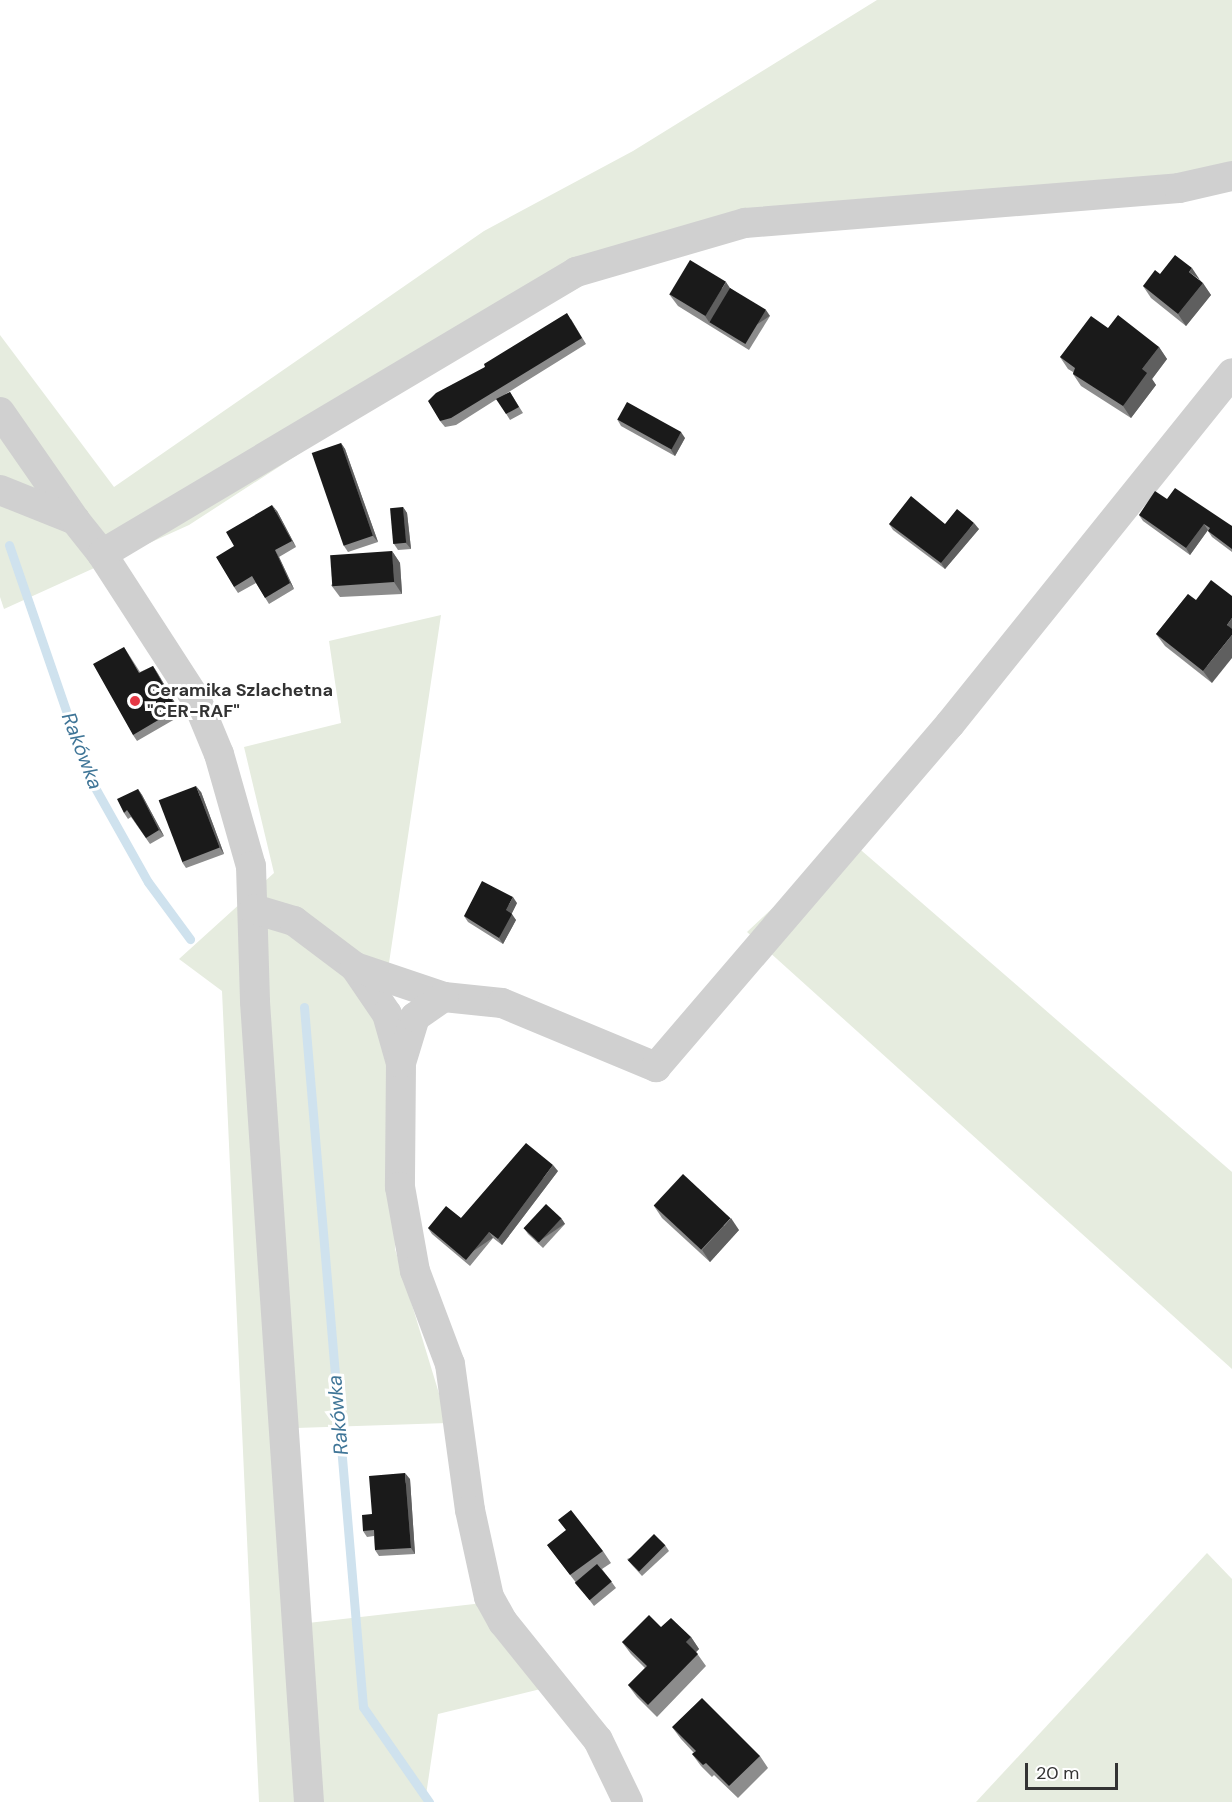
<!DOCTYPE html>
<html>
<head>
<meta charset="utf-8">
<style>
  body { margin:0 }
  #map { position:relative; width:1232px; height:1802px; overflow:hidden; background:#fff; font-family:"DM Sans",sans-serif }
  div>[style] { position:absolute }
  .green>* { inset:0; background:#e6ecdf }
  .stream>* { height:9px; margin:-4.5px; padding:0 4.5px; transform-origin:4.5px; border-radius:4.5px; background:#cfe2ee }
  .street>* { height:30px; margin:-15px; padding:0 15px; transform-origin:15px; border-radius:15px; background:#d0d0d0 }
  .wall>* { inset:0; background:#8c8c8c }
  .shaded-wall>* { inset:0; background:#5f5f5f; transform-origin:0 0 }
  .building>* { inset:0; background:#1a1a1a; transform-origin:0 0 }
  .dots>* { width:16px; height:16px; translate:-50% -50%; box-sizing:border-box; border:3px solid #fff; border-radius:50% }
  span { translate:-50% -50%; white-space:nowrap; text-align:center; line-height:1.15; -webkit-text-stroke:6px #fff; paint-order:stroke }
  .poi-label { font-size:18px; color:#333; font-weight:700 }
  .left { translate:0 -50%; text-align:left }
  .water-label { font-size:20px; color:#3f7597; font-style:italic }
  .scale { position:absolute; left:1025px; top:1763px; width:93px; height:27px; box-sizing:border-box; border:3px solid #333; border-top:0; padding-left:8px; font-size:18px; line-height:21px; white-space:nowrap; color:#333; -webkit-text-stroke:4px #fff; paint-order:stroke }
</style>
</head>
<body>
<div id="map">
  <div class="green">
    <i style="clip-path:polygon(877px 0,1232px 0,1232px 184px,657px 243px,385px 398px,189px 525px,4px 609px,0 597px,0 335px,114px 487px,484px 231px,633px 151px)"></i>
    <i style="clip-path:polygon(441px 615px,389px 963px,395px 1249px,448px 1423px,296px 1428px,308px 1623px,483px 1603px,553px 1686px,438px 1714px,425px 1802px,259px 1802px,222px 991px,179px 959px,274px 873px,244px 747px,341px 723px,329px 641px)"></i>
    <i style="clip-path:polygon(847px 838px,1232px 1172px,1232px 1369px,747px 932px)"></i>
    <i style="clip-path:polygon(1207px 1553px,1232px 1579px,1232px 1802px,976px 1802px)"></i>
  </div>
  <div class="stream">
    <i style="left:9px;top:545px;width:245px;rotate:71deg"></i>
    <i style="left:89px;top:777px;width:120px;rotate:60.7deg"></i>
    <i style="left:148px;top:882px;width:71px;rotate:53.6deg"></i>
    <i style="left:304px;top:1007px;width:702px;rotate:85.18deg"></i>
    <i style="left:363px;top:1707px;width:116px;rotate:55.2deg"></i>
  </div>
  <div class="street">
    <i style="left:0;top:412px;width:131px;rotate:55.2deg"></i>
    <i style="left:0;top:490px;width:81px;rotate:21.8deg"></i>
    <i style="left:75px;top:520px;width:43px;rotate:51.5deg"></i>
    <i style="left:102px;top:554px;width:175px;rotate:57.1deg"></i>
    <i style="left:197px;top:701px;width:57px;rotate:67.5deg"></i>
    <i style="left:219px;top:754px;width:116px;rotate:74.1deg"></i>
    <i style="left:251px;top:866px;width:136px;rotate:88.3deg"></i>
    <i style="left:255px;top:1002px;width:802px;rotate:86.14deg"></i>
    <i style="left:102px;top:554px;width:552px;rotate:-30.75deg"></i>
    <i style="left:576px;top:272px;width:176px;rotate:-16.2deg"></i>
    <i style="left:745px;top:223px;width:435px;rotate:-4.6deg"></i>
    <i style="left:1179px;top:188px;width:54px;rotate:-12.8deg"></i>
    <i style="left:254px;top:909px;width:42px;rotate:16.7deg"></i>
    <i style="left:294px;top:921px;width:76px;rotate:37deg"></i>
    <i style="left:355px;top:967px;width:57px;rotate:55.8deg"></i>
    <i style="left:387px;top:1014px;width:51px;rotate:74.1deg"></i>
    <i style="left:401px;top:1063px;width:124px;rotate:90.5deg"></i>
    <i style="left:400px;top:1187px;width:85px;rotate:79.9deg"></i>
    <i style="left:415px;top:1271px;width:99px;rotate:69.4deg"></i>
    <i style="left:450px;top:1364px;width:147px;rotate:82.2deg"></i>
    <i style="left:470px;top:1510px;width:89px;rotate:77.7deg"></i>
    <i style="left:489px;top:1597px;width:29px;rotate:61deg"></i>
    <i style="left:503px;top:1622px;width:151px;rotate:51.2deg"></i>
    <i style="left:598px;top:1740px;width:69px;rotate:64.2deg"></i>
    <i style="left:355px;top:967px;width:94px;rotate:18.6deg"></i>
    <i style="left:444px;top:997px;width:58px;rotate:5.9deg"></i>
    <i style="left:502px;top:1003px;width:167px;rotate:22.6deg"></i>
    <i style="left:656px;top:1067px;width:452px;rotate:-49.4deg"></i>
    <i style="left:950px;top:724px;width:450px;rotate:-51.2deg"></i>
    <i style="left:401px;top:1063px;width:48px;rotate:-73.1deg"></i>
    <i style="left:415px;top:1017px;width:35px;rotate:-35deg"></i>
  </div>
  <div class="wall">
    <i style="clip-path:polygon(1160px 274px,1200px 280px,1211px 295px,1186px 326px,1151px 298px,1143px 286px)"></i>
    <i style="clip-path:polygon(730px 288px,770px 316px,749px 350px,678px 306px,669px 294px)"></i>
    <i style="clip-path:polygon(571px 319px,586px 344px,504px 395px,510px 392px,523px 413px,510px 420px,497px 399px,456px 425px,445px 427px,440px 421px,485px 367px)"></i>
    <i style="clip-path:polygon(1108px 328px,1159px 347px,1167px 359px,1152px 379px,1156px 385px,1131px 418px,1081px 386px,1073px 374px,1073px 372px,1068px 369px,1060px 357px)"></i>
    <i style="clip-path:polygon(617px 419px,685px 438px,675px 456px,621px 426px)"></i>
    <i style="clip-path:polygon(341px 443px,345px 449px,378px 542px,348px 552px,344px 546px)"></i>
    <i style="clip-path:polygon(1167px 499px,1232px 526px,1232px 552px,1212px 537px,1208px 531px,1208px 530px,1190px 555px,1143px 521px,1139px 515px)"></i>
    <i style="clip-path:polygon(403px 507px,407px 513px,411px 549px,398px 550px,394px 544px)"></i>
    <i style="clip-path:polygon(277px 511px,296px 547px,279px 557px,294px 589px,269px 604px,256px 583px,238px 593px,234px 587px,234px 546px)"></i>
    <i style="clip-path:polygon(889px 524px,945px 524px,979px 529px,945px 569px,893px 530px)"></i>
    <i style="clip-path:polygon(392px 551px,400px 563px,402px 594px,340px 597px,331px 585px)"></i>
    <i style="clip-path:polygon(1188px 594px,1212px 683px,1165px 646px,1156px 634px)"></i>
    <i style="clip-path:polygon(124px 647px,140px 672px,153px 666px,182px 715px,137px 741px,133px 735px)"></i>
    <i style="clip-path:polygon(138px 789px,142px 795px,164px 836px,150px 844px,131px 817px,128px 819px,124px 813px)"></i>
    <i style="clip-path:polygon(201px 792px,224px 854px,186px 868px,182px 862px)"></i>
    <i style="clip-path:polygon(517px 903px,511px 915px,516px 920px,503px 944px,468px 922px,464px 916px)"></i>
    <i style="clip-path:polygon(558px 1171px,502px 1245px,493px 1238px,470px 1266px,432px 1234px,428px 1228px,461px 1218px)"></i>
    <i style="clip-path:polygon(654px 1206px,739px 1230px,710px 1262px,662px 1218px)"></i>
    <i style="clip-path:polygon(561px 1218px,565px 1224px,543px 1248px,528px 1234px,524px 1228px)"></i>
    <i style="clip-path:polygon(410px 1479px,415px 1554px,379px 1556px,375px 1550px,374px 1536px,367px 1537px,363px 1531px,372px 1514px)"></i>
    <i style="clip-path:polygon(547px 1545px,603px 1551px,611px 1563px,602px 1569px,616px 1588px,594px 1606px)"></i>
    <i style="clip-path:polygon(665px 1545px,669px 1551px,642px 1576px,632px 1565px,627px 1559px)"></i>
    <i style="clip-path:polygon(661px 1627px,691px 1637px,699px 1649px,696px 1652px,706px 1666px,657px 1717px,637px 1697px,628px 1685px,645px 1668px,631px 1654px,622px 1642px)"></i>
    <i style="clip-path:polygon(672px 1727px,760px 1756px,768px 1768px,738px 1798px,714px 1775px,712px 1777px,701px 1766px,692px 1754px,694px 1753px,681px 1739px)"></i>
  </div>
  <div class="shaded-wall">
    <i style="clip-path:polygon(1192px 268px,1200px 280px,1189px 272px)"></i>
    <i style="clip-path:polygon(726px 282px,734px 294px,709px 322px,705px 316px)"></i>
    <i style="clip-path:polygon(1203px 283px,1211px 295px,1186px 326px,1178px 314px)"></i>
    <i style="left:766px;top:310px;width:7px;height:40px;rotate:56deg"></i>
    <i style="clip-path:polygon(1159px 347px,1167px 359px,1152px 379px,1156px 385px,1131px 418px,1123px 406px,1142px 369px)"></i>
    <i style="clip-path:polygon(681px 432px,685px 438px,675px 456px,671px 450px)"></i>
    <i style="clip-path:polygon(341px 443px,345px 449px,378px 542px,373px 536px)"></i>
    <i style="clip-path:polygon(272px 505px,277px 511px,296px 547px,292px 541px)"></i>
    <i style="clip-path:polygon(403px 507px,407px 513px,411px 549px,406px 543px)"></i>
    <i style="clip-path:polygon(974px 523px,979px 529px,945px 569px,941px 563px)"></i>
    <i style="clip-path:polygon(1204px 524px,1208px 530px,1190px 555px,1186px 548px)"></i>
    <i style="clip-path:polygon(275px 550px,279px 557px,294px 589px,290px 583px)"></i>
    <i style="clip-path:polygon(392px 551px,400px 563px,402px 594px,394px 582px)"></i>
    <i style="clip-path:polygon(1232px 618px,1232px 632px,1227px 625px)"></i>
    <i style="clip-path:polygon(1232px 635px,1232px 658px,1212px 683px,1203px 671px)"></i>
    <i style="clip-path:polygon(153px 666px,157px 672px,182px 715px,177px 709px)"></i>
    <i style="clip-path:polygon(196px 786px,201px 792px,224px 854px,220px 848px)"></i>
    <i style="clip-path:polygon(138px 789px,142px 795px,164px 836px,159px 830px)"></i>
    <i style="clip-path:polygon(513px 897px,517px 903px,511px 915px,512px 914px,516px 920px,503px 944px,499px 938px,506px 910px)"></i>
    <i style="clip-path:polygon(553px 1165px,558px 1171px,502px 1245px,498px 1239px)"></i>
    <i style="left:561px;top:1218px;width:7px;height:33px;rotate:56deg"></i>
    <i style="clip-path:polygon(731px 1218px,739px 1230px,710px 1262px,702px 1250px)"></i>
    <i style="left:489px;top:1232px;width:7px;height:36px;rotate:56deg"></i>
    <i style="clip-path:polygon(405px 1473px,410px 1479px,415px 1554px,411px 1548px)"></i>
    <i style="clip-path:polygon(691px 1637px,699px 1649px,694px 1654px,686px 1642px)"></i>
  </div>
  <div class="building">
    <i style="clip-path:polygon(1175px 255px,1192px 268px,1189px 272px,1203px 283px,1178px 314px,1143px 286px,1155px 270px,1160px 274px)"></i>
    <i style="left:690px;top:260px;width:42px;height:40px;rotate:31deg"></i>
    <i style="left:730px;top:288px;width:42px;height:40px;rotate:31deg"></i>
    <i style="clip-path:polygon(567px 313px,582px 338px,451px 418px,440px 421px,428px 401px,436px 393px,485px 367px,484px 364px)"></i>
    <i style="clip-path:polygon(1118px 315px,1159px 347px,1142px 369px,1147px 373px,1123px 406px,1073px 374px,1075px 368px,1060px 357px,1091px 316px,1108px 328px)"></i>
    <i style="clip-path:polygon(510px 392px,519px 407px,506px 414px,496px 399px)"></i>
    <i style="left:627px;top:402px;width:62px;height:20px;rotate:29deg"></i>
    <i style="left:341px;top:443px;width:98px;height:31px;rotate:71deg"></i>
    <i style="clip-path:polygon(1175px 488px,1232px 526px,1232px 549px,1208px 531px,1210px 528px,1204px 524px,1186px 548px,1139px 515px,1155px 491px,1167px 499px)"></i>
    <i style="clip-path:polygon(911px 496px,945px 524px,957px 509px,974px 523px,941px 563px,889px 524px)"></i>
    <i style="clip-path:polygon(272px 505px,292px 541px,275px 550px,290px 583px,265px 598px,252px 576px,234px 587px,216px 557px,234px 546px,226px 532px)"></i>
    <i style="left:403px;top:507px;width:36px;height:13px;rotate:85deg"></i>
    <i style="left:392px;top:551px;width:31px;height:62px;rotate:86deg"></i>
    <i style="clip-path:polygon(1211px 580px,1232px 596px,1232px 618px,1227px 625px,1232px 629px,1232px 635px,1203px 671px,1156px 634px,1188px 594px,1196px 600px)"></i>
    <i style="clip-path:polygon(124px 647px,139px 673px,153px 666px,177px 709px,133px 735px,93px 664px)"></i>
    <i style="left:196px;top:786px;width:66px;height:40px;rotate:69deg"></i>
    <i style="clip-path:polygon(138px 789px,159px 830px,146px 838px,127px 810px,124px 813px,117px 799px)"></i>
    <i style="clip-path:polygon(482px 881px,513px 897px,506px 910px,512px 914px,499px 938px,464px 916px)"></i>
    <i style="clip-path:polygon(526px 1143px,553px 1165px,498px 1239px,489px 1232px,466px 1260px,428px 1228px,446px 1206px,461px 1218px)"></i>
    <i style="left:683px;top:1174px;width:65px;height:43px;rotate:43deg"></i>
    <i style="left:546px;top:1204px;width:21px;height:33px;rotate:43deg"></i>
    <i style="clip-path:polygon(405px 1473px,411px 1548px,375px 1550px,374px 1530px,363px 1531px,362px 1515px,372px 1514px,369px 1476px)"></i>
    <i style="clip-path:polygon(571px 1510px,603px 1551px,570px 1575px,547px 1545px,566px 1530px,558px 1520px)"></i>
    <i style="left:654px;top:1534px;width:16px;height:37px;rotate:45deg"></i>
    <i style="left:597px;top:1564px;width:23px;height:29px;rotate:50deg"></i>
    <i style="clip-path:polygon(649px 1615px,661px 1627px,671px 1618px,691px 1637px,686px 1642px,698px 1654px,648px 1705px,628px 1685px,647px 1666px,622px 1642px)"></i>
    <i style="clip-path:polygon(702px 1698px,760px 1756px,729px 1786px,706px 1763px,703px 1765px,692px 1754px,696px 1751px,672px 1727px)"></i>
  </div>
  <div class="dots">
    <i style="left:135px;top:701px;background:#e63946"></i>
  </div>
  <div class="poi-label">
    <span class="left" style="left:147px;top:701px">Ceramika Szlachetna<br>"CER-RAF"</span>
  </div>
  <div class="water-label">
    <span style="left:82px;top:751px;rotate:69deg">Rakówka</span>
    <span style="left:338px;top:1415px;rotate:-95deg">Rakówka</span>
  </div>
  <div class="scale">20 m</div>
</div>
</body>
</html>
